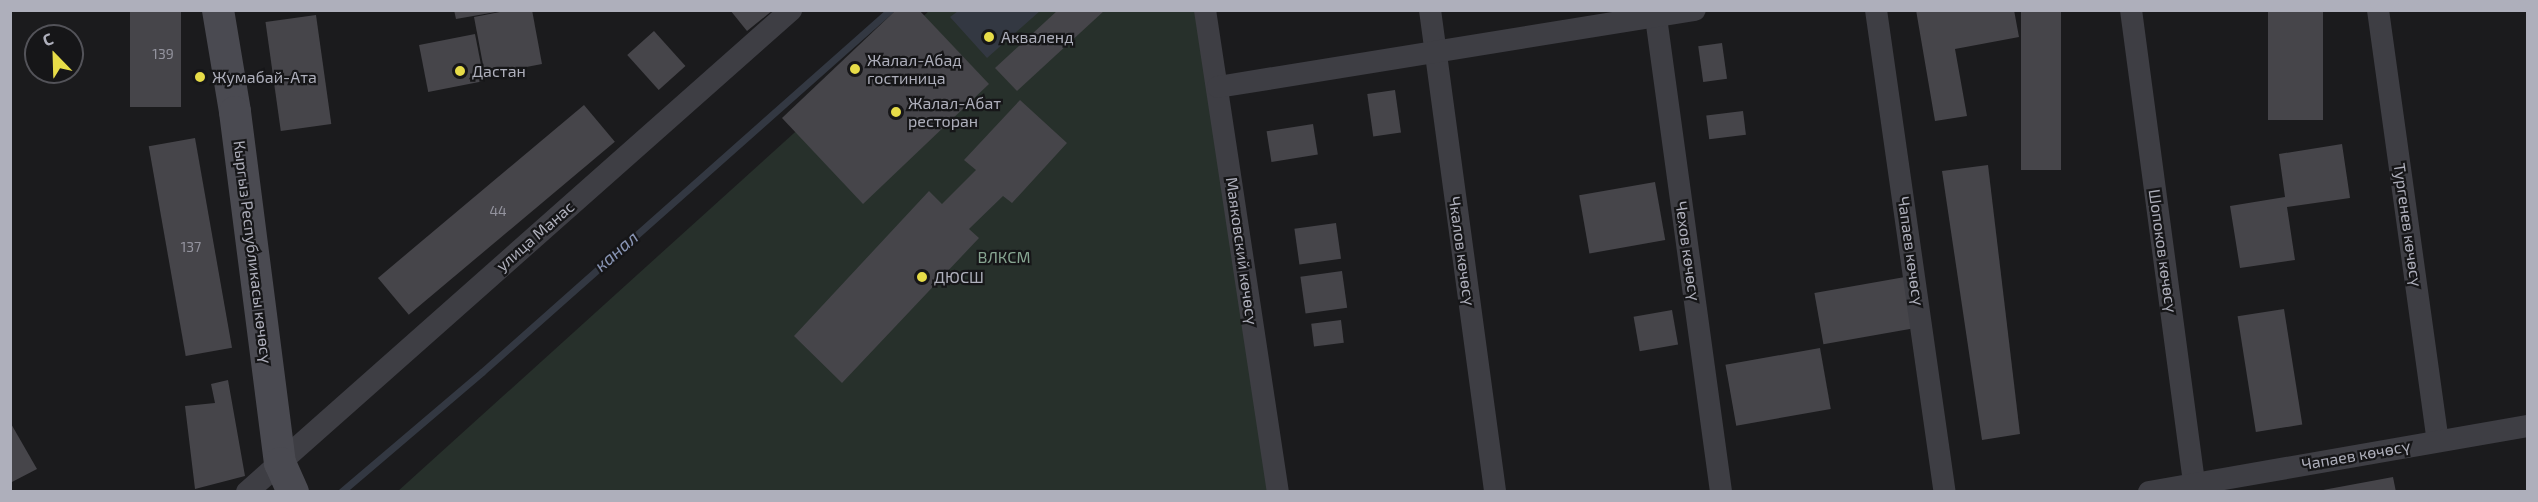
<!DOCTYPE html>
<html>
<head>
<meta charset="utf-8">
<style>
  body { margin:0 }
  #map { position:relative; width:2538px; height:502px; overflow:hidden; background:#1b1b1d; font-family:"Exo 2",sans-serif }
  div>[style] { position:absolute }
  .green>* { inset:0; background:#27302b }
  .water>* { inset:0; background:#333842 }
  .stream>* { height:7px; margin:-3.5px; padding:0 3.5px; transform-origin:3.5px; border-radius:3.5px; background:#333842 }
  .building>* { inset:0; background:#46454a; transform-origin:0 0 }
  .minor>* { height:22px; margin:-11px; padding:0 11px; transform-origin:11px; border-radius:11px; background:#3e3e44 }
  .secondary>* { height:32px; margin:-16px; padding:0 16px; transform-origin:16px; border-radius:16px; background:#4a4a51 }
  .dots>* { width:16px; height:16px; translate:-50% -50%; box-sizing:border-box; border:3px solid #161618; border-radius:50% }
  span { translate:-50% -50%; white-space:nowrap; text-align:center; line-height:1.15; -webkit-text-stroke:4.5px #161618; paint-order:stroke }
  .number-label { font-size:14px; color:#94949f }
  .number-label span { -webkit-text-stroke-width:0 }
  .poi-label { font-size:16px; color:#aeafbb }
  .left { translate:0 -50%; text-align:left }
  .street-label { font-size:16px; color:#aeafbb }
  .park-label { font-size:16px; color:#87a591 }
  .water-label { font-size:18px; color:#8894b3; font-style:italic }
  .frame { position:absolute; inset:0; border:12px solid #aeafbb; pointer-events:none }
  .north { position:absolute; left:24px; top:24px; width:60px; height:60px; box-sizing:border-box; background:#161618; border:2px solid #535359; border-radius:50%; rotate:337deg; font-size:16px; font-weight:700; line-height:24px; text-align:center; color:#aeafbb }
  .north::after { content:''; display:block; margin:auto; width:21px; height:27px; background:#e7dc48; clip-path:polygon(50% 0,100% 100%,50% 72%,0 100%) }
</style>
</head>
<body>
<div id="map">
  <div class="green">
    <i style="clip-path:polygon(929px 11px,1199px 11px,1271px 491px,397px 492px)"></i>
  </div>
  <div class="water">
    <i style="clip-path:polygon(958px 11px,958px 10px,1040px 11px,987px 58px,950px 17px)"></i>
  </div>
  <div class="stream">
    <i style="left:341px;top:492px;width:185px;rotate:-40.4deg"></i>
    <i style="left:482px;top:372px;width:545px;rotate:-41.58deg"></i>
  </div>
  <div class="building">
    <i style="left:130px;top:10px;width:51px;height:97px"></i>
    <i style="clip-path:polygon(454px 10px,496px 10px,496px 12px,456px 19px)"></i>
    <i style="clip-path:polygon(510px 10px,532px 10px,542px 64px,485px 75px,474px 17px)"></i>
    <i style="clip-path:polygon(730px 10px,773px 10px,747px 31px)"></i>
    <i style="clip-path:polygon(896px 10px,919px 10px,989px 84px,863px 204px,782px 118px)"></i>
    <i style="clip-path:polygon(1058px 10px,1105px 10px,1017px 91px,995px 68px)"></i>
    <i style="clip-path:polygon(1916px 10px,2014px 10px,2019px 37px,1955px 49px,1967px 116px,1935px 121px)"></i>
    <i style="left:2021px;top:10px;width:40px;height:160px"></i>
    <i style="left:2268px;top:10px;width:55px;height:110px"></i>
    <i style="left:316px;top:15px;width:110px;height:51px;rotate:82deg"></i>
    <i style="left:654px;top:31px;width:47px;height:36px;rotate:48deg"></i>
    <i style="left:475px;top:34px;width:48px;height:57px;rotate:79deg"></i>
    <i style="left:1722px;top:43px;width:36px;height:24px;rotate:82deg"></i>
    <i style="left:1395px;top:90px;width:43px;height:28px;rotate:82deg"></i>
    <i style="clip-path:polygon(1020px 100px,1067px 143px,1012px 203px,1003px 196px,969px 229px,979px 238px,842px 383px,794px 336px,929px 191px,942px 204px,976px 170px,964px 160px)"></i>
    <i style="left:584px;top:105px;width:48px;height:269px;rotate:50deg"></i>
    <i style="left:1743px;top:111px;width:24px;height:37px;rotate:83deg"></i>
    <i style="left:1313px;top:124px;width:31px;height:47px;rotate:81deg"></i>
    <i style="left:195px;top:138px;width:213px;height:47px;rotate:80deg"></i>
    <i style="clip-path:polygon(2342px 144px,2350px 198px,2287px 207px,2295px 260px,2240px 268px,2230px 206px,2285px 197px,2279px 154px)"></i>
    <i style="clip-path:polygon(1988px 165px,2020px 434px,1982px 440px,1942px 171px)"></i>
    <i style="left:1655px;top:182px;width:59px;height:77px;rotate:80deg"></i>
    <i style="left:1336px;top:223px;width:36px;height:42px;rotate:82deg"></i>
    <i style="left:1342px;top:271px;width:37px;height:42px;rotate:82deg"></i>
    <i style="left:1905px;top:277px;width:52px;height:92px;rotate:80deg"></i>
    <i style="left:2284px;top:309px;width:117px;height:47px;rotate:81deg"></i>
    <i style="left:1672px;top:310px;width:35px;height:39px;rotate:80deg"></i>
    <i style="left:1341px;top:320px;width:23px;height:30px;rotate:83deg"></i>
    <i style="left:1820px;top:348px;width:62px;height:96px;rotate:80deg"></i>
    <i style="clip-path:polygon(228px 380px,245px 476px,195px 489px,185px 406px,215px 403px,211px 384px)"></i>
    <i style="clip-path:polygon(10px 422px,37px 469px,10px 483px)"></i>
    <i style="clip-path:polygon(2393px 477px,2396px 492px,2323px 492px,2323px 490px)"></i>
  </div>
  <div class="minor">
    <i style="left:1205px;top:10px;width:487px;rotate:81.4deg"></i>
    <i style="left:1430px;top:10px;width:486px;rotate:82.3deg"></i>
    <i style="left:1655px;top:10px;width:486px;rotate:82.2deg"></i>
    <i style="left:1876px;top:10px;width:487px;rotate:81.9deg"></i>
    <i style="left:2131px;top:10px;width:486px;rotate:82.4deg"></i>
    <i style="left:2378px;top:10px;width:434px;rotate:82.1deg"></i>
    <i style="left:1218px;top:87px;width:483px;rotate:-9.2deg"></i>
    <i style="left:247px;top:492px;width:727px;rotate:-41.54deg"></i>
    <i style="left:2149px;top:492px;width:385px;rotate:-9.9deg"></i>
  </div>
  <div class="secondary">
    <i style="left:218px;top:10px;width:103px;rotate:80.5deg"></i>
    <i style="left:235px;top:112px;width:354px;rotate:82.7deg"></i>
    <i style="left:280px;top:463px;width:32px;rotate:66deg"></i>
  </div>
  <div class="dots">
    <i style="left:989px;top:37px;background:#e7dc48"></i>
    <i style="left:855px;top:69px;background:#e7dc48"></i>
    <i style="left:460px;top:71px;background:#e7dc48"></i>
    <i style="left:200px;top:77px;background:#e7dc48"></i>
    <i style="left:896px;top:112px;background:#e7dc48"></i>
    <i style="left:922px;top:277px;background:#e7dc48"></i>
  </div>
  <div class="number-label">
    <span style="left:163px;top:54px">139</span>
    <span style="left:498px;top:211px">44</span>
    <span style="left:191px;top:247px">137</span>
  </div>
  <div class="poi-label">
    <span class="left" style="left:1001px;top:37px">Акваленд</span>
    <span class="left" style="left:867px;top:69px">Жалал-Абад<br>гостиница</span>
    <span class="left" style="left:472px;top:71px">Дастан</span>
    <span class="left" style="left:212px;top:77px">Жумабай-Ата</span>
    <span class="left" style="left:908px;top:112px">Жалал-Абат<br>ресторан</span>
    <span class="left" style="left:934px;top:277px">ДЮСШ</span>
  </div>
  <div class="street-label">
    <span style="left:2408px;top:225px;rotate:82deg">Тургенев көчөсү</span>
    <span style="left:535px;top:236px;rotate:-41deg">улица Манас</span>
    <span style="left:1242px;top:251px;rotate:82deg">Маяковский көчөсү</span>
    <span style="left:1462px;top:251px;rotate:82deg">Чкалов көчөсү</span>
    <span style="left:1688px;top:251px;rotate:82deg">Чехов көчөсү</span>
    <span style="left:1911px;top:251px;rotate:82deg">Чапаев көчөсү</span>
    <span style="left:2163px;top:251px;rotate:82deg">Шопоков көчөсү</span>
    <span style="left:253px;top:252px;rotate:83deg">Кыргыз Республикасы көчөсү</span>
    <span style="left:2356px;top:455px;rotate:-10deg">Чапаев көчөсү</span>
  </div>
  <div class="park-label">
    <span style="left:1004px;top:257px">ВЛКСМ</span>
  </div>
  <div class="water-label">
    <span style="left:616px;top:251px;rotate:-41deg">канал</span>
  </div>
  <div class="frame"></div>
  <div class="north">С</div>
</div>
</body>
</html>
